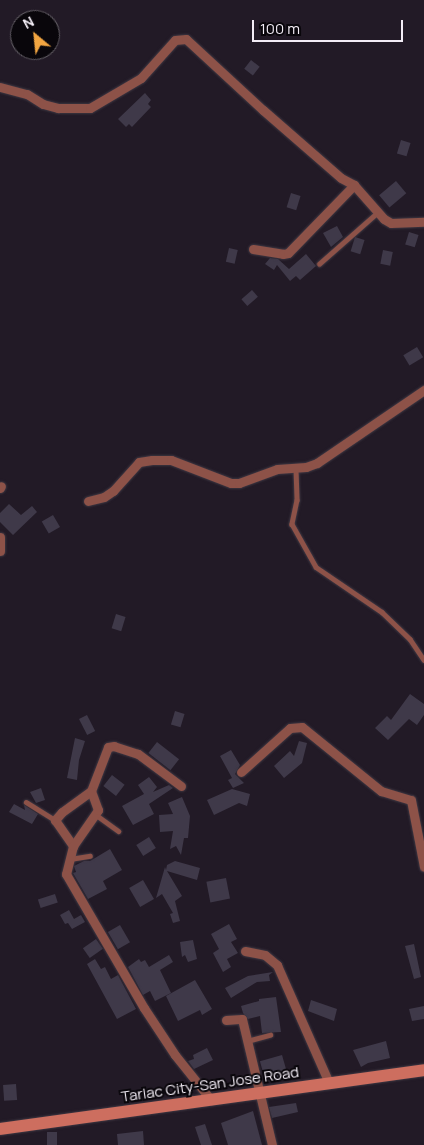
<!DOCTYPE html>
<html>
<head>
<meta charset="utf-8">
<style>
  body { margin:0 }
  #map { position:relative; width:424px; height:1145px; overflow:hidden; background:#221a26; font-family:Manrope,sans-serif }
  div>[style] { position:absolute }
  .building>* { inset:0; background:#3f3949; transform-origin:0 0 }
  .roads { filter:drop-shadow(0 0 1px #3f3843) drop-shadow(0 0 1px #3f3843) }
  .lane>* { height:4.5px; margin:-2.25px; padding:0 2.25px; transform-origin:2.25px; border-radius:2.25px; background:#8d5248 }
  .street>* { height:9px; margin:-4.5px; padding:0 4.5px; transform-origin:4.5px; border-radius:4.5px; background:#8d5248 }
  .secondary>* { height:12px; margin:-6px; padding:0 6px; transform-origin:6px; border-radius:6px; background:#cd6e5f }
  span { translate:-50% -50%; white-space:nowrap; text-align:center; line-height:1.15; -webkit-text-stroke:4px #09060b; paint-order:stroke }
  .street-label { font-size:15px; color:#f3edf6 }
  .north { position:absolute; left:10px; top:10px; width:50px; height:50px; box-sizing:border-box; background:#09060b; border:1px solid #676269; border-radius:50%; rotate:332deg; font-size:14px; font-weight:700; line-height:20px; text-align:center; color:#f3edf6 }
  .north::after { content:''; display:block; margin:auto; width:18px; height:22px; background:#f2a541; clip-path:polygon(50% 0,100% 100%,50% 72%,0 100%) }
  .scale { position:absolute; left:252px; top:20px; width:151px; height:22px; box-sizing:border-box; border:2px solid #f3edf6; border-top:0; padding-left:6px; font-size:15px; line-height:18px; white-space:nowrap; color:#f3edf6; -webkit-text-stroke:4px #09060b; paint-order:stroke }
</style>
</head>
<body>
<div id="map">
  <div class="building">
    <i style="left:251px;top:60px;width:11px;height:11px;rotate:38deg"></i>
    <i style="clip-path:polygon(145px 93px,151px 100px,148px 104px,151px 107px,132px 127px,129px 124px,126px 127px,118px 119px)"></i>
    <i style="left:401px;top:140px;width:10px;height:14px;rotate:17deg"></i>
    <i style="left:396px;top:181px;width:16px;height:22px;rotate:50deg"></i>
    <i style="left:291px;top:193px;width:10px;height:15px;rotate:17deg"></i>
    <i style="clip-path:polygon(337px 226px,343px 237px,331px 247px,323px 233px)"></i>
    <i style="left:409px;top:232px;width:10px;height:13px;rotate:17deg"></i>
    <i style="left:355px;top:237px;width:10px;height:15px;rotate:17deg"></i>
    <i style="left:229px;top:248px;width:9px;height:14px;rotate:13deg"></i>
    <i style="left:383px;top:250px;width:10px;height:14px;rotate:11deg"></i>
    <i style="clip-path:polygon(306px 254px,316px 266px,300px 280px,296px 276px,290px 281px,277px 265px,274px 270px,265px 264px,270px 258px,278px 259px,289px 269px)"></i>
    <i style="left:252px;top:290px;width:9px;height:14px;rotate:49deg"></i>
    <i style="left:417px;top:347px;width:12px;height:16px;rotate:59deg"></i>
    <i style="clip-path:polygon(9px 504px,21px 515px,32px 506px,37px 512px,13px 535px,0 522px,0 513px)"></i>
    <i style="left:53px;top:515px;width:14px;height:13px;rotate:60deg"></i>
    <i style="left:116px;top:614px;width:10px;height:15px;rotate:17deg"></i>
    <i style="clip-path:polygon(410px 694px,424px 704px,424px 715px,417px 725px,409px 719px,388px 740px,375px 728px,387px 716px,391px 720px)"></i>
    <i style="left:175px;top:711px;width:10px;height:14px;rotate:17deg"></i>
    <i style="left:87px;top:715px;width:18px;height:9px;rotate:63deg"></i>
    <i style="clip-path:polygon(75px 738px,85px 741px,79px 760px,77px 780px,67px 778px)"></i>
    <i style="clip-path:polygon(299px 741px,307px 743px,302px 763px,284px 778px,274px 766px,290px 751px,294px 756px)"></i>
    <i style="left:157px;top:742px;width:28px;height:14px;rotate:38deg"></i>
    <i style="clip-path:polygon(231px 750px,240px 765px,235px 774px,244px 783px,233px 788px,228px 780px,232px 778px,220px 756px)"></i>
    <i style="left:112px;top:775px;width:16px;height:14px;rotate:38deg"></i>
    <i style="clip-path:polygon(149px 777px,157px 787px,153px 792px,169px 785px,173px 788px,149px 804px,154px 814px,133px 825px,122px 806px,144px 794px,138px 785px)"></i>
    <i style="clip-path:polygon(41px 788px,45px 800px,36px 803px,30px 792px)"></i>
    <i style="clip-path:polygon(232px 789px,250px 794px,247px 806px,239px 803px,214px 815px,207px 800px)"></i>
    <i style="clip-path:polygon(182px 797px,190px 816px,188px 838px,184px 838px,181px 855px,176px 846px,170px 849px,173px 831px,160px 832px,159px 815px,173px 814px,168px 803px)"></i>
    <i style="clip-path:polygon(14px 804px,25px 810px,24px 805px,38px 814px,32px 824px,9px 812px)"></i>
    <i style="left:149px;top:837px;width:13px;height:15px;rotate:58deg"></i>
    <i style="clip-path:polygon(110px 849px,122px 870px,103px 881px,107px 889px,88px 899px,73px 873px,76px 872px,74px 866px,84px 861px,90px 861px)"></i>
    <i style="clip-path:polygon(175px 861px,200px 868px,197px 880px,167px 871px,182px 896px,175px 901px,180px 921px,173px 923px,170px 914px,173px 913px,162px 894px,156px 898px,165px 867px,166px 870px,167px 865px)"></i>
    <i style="left:226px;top:878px;width:21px;height:20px;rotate:79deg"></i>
    <i style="left:143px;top:880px;width:22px;height:16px;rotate:60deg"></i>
    <i style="left:55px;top:894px;width:9px;height:18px;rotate:72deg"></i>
    <i style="clip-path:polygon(69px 910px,74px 919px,81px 915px,85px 922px,72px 929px,68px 923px,65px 924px,60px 915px)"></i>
    <i style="clip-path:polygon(229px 924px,237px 939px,231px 942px,238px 953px,227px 959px,231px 967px,223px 972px,213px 953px,219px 949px,211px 934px)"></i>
    <i style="left:120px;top:925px;width:20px;height:14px;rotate:60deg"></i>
    <i style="left:96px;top:939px;width:12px;height:16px;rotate:55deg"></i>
    <i style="clip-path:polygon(193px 940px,197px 959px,188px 962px,185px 955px,182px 957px,180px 942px)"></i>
    <i style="clip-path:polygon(414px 944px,421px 977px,414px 979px,405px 946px)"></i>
    <i style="clip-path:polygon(169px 955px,173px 962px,160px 970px,171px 993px,155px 1001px,150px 991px,143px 995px,128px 967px,139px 959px,141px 962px,145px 960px,149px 967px)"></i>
    <i style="clip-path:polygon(95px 959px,101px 969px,105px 967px,111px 979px,118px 975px,136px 1009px,117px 1019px,87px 964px)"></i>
    <i style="clip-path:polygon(273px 972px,269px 975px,270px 981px,257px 982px,231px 998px,225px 988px,248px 976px)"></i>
    <i style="clip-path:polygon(195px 980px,212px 1009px,202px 1015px,200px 1010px,178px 1021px,166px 996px)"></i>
    <i style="clip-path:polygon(276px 997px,281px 1032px,262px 1033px,260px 1016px,248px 1019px,243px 1013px,241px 1006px,259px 1001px,259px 999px)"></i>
    <i style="clip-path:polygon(311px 1000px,337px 1009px,334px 1021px,308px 1011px)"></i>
    <i style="clip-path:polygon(424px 1006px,424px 1019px,412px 1021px,409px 1009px)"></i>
    <i style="clip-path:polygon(386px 1041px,390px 1058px,368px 1063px,361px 1067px,353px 1050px)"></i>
    <i style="clip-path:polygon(207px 1048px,213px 1060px,194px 1069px,188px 1061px,194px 1059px,193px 1055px)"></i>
    <i style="left:282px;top:1055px;width:22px;height:23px;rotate:74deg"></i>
    <i style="left:16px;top:1084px;width:16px;height:13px;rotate:86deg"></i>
    <i style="clip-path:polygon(296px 1103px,298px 1112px,272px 1118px,269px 1107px)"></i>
    <i style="clip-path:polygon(253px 1111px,262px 1145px,228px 1145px,221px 1123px)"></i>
    <i style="clip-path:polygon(205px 1124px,212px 1145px,201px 1145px,195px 1127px)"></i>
    <i style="clip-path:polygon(143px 1131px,144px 1145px,118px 1145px,117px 1134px)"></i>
    <i style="left:47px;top:1132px;width:10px;height:13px"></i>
  </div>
  <div class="roads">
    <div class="lane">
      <i style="left:319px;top:264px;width:79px;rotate:-41.4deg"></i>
      <i style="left:296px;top:469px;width:31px;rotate:88deg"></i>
      <i style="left:297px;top:500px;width:25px;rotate:102deg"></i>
      <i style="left:292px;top:524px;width:49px;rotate:60.8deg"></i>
      <i style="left:316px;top:567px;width:80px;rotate:34.3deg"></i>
      <i style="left:382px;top:612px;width:39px;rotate:44deg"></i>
      <i style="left:410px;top:639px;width:25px;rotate:56deg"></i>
      <i style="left:26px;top:802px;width:34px;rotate:32deg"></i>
      <i style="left:95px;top:814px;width:29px;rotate:36deg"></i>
      <i style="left:70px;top:859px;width:20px;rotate:-9deg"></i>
      <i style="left:247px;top:1041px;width:24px;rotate:-15deg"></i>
    </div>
    <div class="street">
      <i style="left:0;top:87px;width:28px;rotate:15deg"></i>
      <i style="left:27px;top:94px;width:19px;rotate:32deg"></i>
      <i style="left:43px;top:104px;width:16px;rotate:15deg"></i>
      <i style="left:58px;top:108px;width:32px"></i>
      <i style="left:90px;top:108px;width:59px;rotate:-30.5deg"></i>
      <i style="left:141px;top:78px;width:51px;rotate:-48.2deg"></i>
      <i style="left:175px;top:40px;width:11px;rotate:-5deg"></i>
      <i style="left:186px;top:39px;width:105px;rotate:42.7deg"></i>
      <i style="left:263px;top:110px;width:103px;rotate:41.1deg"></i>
      <i style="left:341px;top:178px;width:15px;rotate:28deg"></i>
      <i style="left:354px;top:185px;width:45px;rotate:48.6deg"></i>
      <i style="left:384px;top:219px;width:8px;rotate:30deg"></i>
      <i style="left:391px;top:223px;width:33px;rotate:-2deg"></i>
      <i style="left:253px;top:249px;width:30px;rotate:9deg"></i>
      <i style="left:283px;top:254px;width:5px;rotate:-11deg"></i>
      <i style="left:288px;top:253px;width:95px;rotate:-45.9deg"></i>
      <i style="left:0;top:488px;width:2px;rotate:-63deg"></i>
      <i style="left:88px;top:501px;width:16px;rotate:-14deg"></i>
      <i style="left:104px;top:497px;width:11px;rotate:-34deg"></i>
      <i style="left:113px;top:491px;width:39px;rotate:-48deg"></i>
      <i style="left:139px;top:462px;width:13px;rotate:-9deg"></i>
      <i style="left:152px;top:460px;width:19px"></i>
      <i style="left:171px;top:460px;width:64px;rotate:21deg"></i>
      <i style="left:231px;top:483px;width:8px"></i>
      <i style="left:239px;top:483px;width:40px;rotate:-20.2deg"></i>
      <i style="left:277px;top:469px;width:29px;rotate:-4deg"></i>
      <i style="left:306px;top:467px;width:12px;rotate:-20deg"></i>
      <i style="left:317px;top:463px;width:130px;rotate:-34.3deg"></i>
      <i style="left:0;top:537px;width:14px;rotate:90deg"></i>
      <i style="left:241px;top:772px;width:66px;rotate:-41.9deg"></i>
      <i style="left:290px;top:728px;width:12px;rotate:-5deg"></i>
      <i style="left:302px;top:727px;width:102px;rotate:39deg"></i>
      <i style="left:381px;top:791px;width:31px;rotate:17deg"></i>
      <i style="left:411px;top:800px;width:68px;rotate:79deg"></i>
      <i style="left:181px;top:786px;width:54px;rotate:-143.3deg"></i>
      <i style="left:138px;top:754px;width:25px;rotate:-162deg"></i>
      <i style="left:114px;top:746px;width:6px;rotate:171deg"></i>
      <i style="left:108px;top:747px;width:47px;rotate:111.1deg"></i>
      <i style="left:91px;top:791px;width:36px;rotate:144deg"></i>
      <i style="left:62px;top:812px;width:11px;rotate:131deg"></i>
      <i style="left:55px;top:820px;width:32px;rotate:55deg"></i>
      <i style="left:73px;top:846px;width:29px;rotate:104deg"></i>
      <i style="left:66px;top:874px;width:155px;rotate:59.8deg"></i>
      <i style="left:144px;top:1008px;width:56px;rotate:56.6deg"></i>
      <i style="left:175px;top:1055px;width:58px;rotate:51.3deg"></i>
      <i style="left:73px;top:846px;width:44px;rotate:-55.2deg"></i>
      <i style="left:98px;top:810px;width:20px;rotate:-110deg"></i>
      <i style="left:245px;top:951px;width:20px;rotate:11deg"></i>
      <i style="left:265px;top:955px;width:16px;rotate:40deg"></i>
      <i style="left:277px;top:965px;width:129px;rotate:66.2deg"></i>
      <i style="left:226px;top:1020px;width:16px;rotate:-4deg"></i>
      <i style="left:242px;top:1019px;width:130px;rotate:76.6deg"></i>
    </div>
    <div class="secondary">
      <i style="left:0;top:1129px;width:428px;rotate:-7.9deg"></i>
    </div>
  </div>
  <div class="street-label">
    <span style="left:210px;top:1084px;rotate:-8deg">Tarlac City-San Jose Road</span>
  </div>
  <div class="north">N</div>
  <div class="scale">100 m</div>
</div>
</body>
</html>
